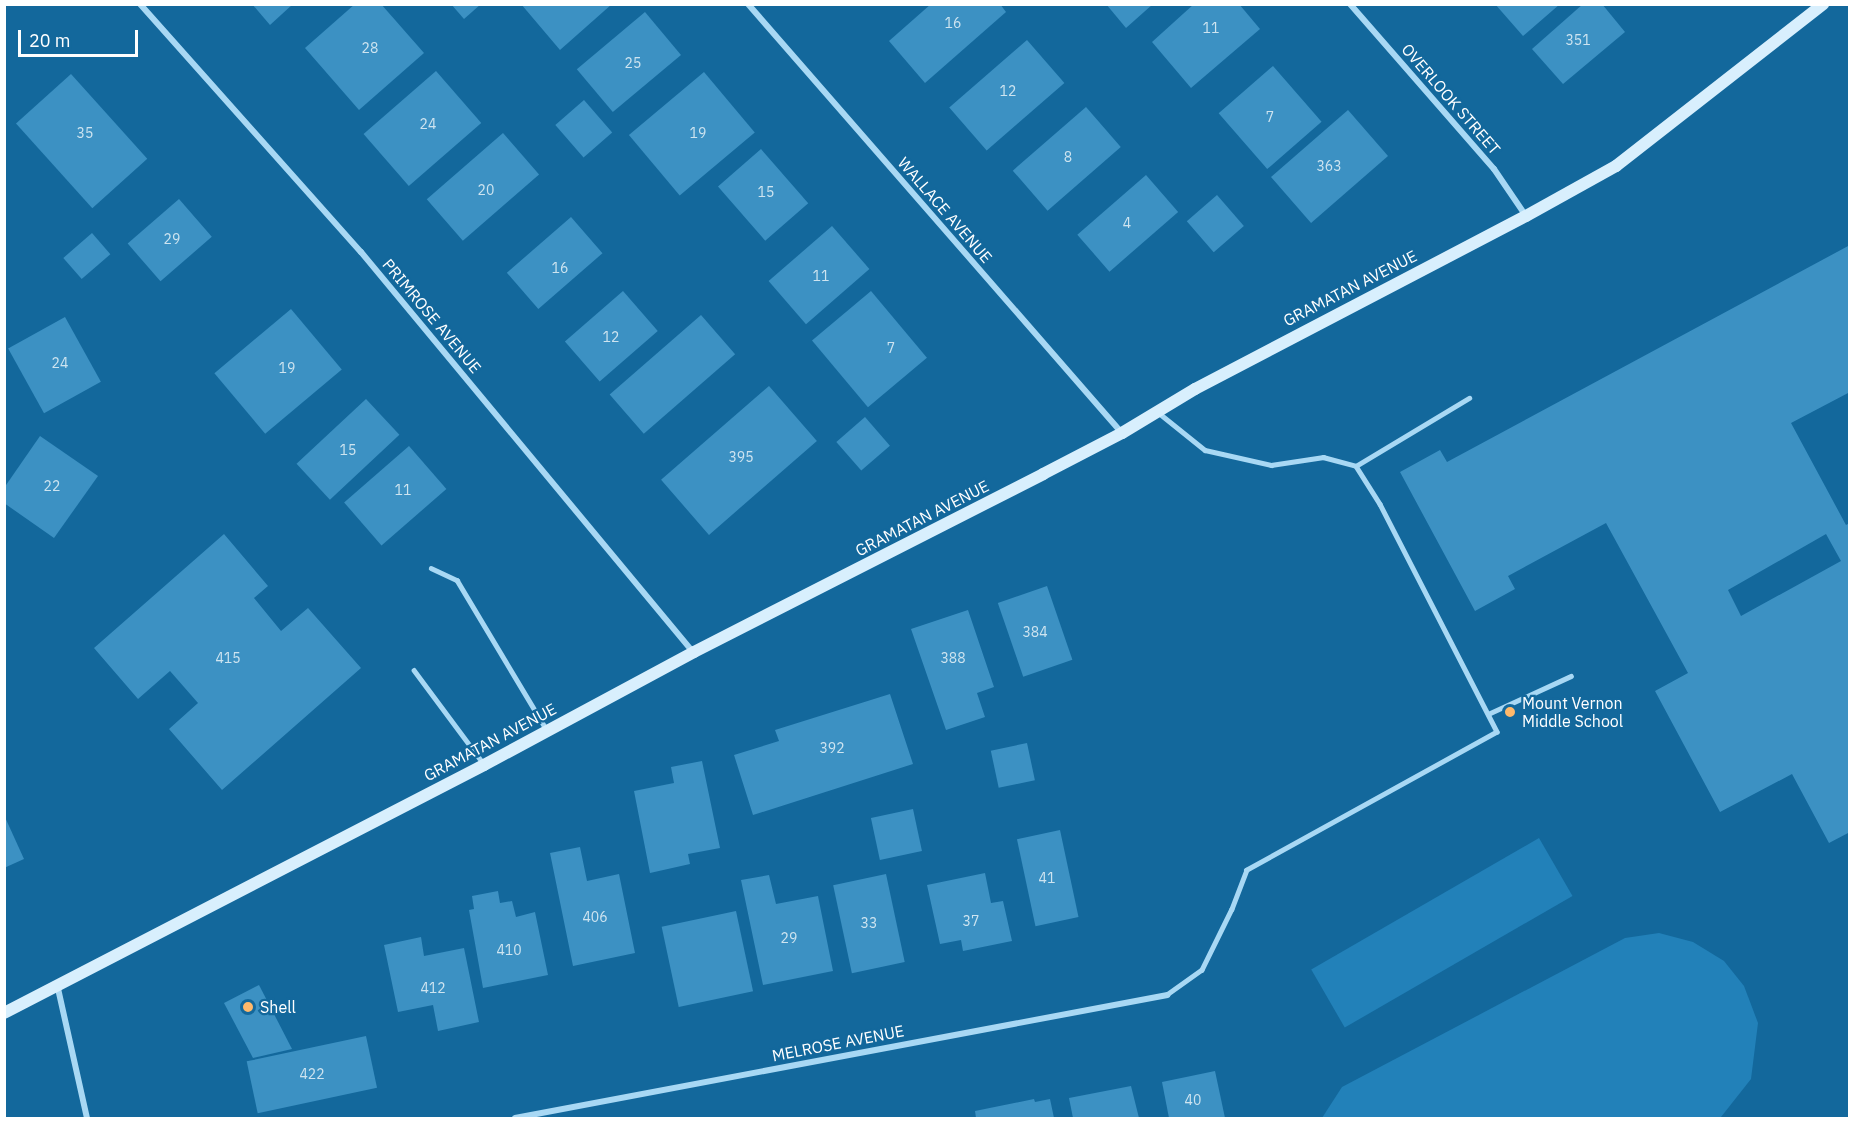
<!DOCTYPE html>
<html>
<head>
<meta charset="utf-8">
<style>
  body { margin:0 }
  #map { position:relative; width:1854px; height:1123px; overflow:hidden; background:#13689c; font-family:"IBM Plex Sans",sans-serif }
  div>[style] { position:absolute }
  .green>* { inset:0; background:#2281b9; transform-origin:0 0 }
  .building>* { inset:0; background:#3c91c3; transform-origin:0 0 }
  .service>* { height:4.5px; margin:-2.25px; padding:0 2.25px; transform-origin:2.25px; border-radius:2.25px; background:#a8d8f4 }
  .minor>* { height:6px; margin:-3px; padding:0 3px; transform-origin:3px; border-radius:3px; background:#a8d8f4 }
  .secondary>* { height:12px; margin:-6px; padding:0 6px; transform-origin:6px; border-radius:6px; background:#d8effd }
  .dots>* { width:16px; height:16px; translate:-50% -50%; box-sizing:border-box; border:3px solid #13689c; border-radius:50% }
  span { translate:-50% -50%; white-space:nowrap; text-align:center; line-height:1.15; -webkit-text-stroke:4.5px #13689c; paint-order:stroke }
  .number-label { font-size:14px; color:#cee4f0 }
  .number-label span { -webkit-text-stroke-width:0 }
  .street-label { font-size:16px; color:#fff }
  .poi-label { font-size:16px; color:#fff }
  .left { translate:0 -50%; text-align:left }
  .frame { position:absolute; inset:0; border:6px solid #fff; pointer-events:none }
  .scale { position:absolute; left:18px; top:30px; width:120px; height:27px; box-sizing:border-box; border:3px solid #fff; border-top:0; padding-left:8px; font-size:18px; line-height:21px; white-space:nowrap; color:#fff; -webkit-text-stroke:4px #13689c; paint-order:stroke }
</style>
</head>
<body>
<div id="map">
  <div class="green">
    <i style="left:1539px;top:838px;width:67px;height:263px;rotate:60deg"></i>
    <i style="clip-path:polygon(1659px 933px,1693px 942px,1724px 961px,1744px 986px,1758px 1023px,1751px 1079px,1721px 1117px,1322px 1118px,1342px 1087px,1625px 938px)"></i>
  </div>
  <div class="building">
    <i style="clip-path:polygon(252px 4px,293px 4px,270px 25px)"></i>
    <i style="clip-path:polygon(355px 4px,381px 4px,424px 53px,359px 110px,305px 48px)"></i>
    <i style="clip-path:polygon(451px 4px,481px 4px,464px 19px)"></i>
    <i style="clip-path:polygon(521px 4px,612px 4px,560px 50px)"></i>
    <i style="clip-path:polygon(931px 4px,1000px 4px,1006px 12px,925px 83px,889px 41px)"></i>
    <i style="clip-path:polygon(1106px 4px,1153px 4px,1126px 28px)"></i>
    <i style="clip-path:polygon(1194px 4px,1239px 4px,1260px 29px,1191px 88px,1152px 42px)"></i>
    <i style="clip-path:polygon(1495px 4px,1560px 4px,1523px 36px)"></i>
    <i style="clip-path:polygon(1583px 4px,1602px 4px,1625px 32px,1563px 84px,1532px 49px)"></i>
    <i style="left:645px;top:12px;width:56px;height:89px;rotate:50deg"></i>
    <i style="left:1027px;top:40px;width:57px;height:103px;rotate:49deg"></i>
    <i style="left:1273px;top:66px;width:74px;height:72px;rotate:49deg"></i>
    <i style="left:436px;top:71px;width:69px;height:96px;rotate:49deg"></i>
    <i style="left:704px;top:72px;width:79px;height:98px;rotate:50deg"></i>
    <i style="left:71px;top:74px;width:114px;height:74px;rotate:48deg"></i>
    <i style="left:584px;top:100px;width:43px;height:38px;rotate:49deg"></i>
    <i style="left:1086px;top:107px;width:53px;height:97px;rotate:49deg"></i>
    <i style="left:1348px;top:110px;width:61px;height:102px;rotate:49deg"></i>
    <i style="left:503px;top:133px;width:55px;height:101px;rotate:49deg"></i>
    <i style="left:761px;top:149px;width:72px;height:57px;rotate:49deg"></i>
    <i style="left:1146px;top:175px;width:49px;height:91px;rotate:49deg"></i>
    <i style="left:1217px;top:195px;width:41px;height:40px;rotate:49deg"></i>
    <i style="left:179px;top:199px;width:50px;height:68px;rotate:49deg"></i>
    <i style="left:571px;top:217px;width:48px;height:85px;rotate:49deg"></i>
    <i style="left:832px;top:226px;width:57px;height:84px;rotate:49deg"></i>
    <i style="left:92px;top:233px;width:28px;height:38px;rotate:49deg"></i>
    <i style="clip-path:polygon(evenodd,1850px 245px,1850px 392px,1791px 423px,1846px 525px,1850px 523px,1850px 832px,1829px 843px,1792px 774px,1720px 812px,1655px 691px,1688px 673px,1606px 523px,1508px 576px,1515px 589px,1475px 611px,1400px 472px,1440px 450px,1447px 462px,1850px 245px,1826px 534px,1841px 561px,1741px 616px,1728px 590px,1826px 534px)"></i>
    <i style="left:623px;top:291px;width:53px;height:77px;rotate:49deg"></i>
    <i style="left:871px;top:291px;width:87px;height:77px;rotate:50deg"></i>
    <i style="left:291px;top:309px;width:79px;height:100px;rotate:50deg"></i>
    <i style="left:701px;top:315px;width:52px;height:121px;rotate:49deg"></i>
    <i style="left:65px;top:317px;width:74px;height:65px;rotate:61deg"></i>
    <i style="left:769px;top:386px;width:73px;height:143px;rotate:49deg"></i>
    <i style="left:366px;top:399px;width:49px;height:95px;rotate:47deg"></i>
    <i style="left:865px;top:417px;width:38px;height:38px;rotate:49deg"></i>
    <i style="clip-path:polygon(40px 436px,98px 476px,54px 538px,4px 503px,4px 488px)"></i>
    <i style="left:409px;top:446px;width:57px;height:86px;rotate:49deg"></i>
    <i style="clip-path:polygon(224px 534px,268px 586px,254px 598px,281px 631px,308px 608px,361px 668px,222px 790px,169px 729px,198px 703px,170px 671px,138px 699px,94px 648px)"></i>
    <i style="left:1047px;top:586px;width:78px;height:52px;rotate:71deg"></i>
    <i style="clip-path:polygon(968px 610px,994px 687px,977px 693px,985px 717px,946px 730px,911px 629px)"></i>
    <i style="clip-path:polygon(890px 694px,913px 764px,753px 815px,734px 755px,779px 741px,775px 730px)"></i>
    <i style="left:1027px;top:743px;width:38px;height:37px;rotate:78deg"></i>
    <i style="clip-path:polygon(702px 761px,720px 848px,688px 854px,690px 864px,650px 873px,634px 791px,674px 783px,671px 767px)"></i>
    <i style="left:913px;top:809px;width:43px;height:43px;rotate:78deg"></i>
    <i style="clip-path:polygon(4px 815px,24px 859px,4px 868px)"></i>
    <i style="left:1060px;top:830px;width:89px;height:44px;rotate:78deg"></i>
    <i style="clip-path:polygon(580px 847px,587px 881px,619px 874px,635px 953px,573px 966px,550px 853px)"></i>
    <i style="clip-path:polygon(985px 873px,991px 903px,1003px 901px,1012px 941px,963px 951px,961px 940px,940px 944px,927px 885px)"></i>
    <i style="left:886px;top:874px;width:90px;height:54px;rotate:78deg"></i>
    <i style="clip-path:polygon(769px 875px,776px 904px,818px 896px,833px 971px,763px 985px,741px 880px)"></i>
    <i style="clip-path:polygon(498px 891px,500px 903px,512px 901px,516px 917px,535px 912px,548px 975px,483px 988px,469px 910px,474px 909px,472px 896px)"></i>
    <i style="left:736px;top:911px;width:82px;height:76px;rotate:78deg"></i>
    <i style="clip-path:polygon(421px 937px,424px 956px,464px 948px,479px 1022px,438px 1031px,433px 1005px,398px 1012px,384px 945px)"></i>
    <i style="clip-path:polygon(259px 985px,292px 1049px,253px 1058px,224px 1003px)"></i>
    <i style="left:366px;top:1036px;width:53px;height:122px;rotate:78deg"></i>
    <i style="clip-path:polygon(1215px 1071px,1225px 1118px,1169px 1118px,1162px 1082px)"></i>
    <i style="clip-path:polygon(1131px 1086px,1139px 1118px,1073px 1118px,1069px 1098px)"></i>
    <i style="clip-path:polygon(1034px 1099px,1035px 1102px,1050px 1099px,1054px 1118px,976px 1118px,975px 1111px)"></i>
  </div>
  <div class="service">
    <i style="left:1159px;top:413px;width:59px;rotate:38.8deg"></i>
    <i style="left:1205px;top:450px;width:68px;rotate:12.8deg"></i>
    <i style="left:1271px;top:465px;width:53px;rotate:-8.7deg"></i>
    <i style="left:1323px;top:457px;width:34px;rotate:15deg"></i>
    <i style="left:1356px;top:466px;width:45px;rotate:57.7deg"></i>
    <i style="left:1380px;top:504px;width:256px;rotate:62.8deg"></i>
    <i style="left:1497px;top:732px;width:286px;rotate:151.1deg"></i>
    <i style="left:1247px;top:870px;width:42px;rotate:111deg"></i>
    <i style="left:1232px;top:909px;width:68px;rotate:116.2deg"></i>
    <i style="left:1202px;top:970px;width:43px;rotate:144.5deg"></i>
    <i style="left:1356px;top:466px;width:132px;rotate:-31deg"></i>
    <i style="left:431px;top:568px;width:29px;rotate:25deg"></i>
    <i style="left:457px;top:580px;width:174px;rotate:59.1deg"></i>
    <i style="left:414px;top:670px;width:116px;rotate:53.4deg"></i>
    <i style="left:1488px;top:714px;width:91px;rotate:-24.6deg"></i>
  </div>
  <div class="minor">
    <i style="left:140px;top:4px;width:332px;rotate:48.3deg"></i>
    <i style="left:361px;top:252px;width:520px;rotate:50.31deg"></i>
    <i style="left:748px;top:4px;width:569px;rotate:48.92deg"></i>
    <i style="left:1350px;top:4px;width:219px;rotate:48.9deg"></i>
    <i style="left:1494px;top:169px;width:57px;rotate:55.8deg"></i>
    <i style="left:57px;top:984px;width:137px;rotate:77.4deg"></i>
    <i style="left:515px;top:1118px;width:664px;rotate:-10.68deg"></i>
  </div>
  <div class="secondary">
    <i style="left:4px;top:1013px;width:540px;rotate:-27.32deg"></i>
    <i style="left:484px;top:765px;width:238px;rotate:-28.3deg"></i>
    <i style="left:694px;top:652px;width:392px;rotate:-27deg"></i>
    <i style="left:1043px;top:474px;width:89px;rotate:-27.4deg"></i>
    <i style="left:1122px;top:433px;width:85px;rotate:-31.1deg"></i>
    <i style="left:1195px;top:389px;width:373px;rotate:-27.6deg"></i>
    <i style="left:1526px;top:216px;width:103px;rotate:-29.1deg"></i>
    <i style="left:1616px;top:166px;width:263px;rotate:-38deg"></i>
  </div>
  <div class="dots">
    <i style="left:1510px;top:712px;background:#ffb96b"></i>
    <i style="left:248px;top:1007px;background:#ffb96b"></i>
  </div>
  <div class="number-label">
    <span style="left:953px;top:23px">16</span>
    <span style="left:1211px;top:28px">11</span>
    <span style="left:1578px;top:40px">351</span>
    <span style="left:370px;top:48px">28</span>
    <span style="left:633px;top:63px">25</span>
    <span style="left:1008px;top:91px">12</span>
    <span style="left:1270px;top:117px">7</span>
    <span style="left:428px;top:124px">24</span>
    <span style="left:85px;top:133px">35</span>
    <span style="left:698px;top:133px">19</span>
    <span style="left:1068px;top:157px">8</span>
    <span style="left:1329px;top:166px">363</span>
    <span style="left:486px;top:190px">20</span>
    <span style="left:766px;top:192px">15</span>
    <span style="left:1127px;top:223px">4</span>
    <span style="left:172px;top:239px">29</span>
    <span style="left:560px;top:268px">16</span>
    <span style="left:821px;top:276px">11</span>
    <span style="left:611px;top:337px">12</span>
    <span style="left:891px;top:348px">7</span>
    <span style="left:60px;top:363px">24</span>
    <span style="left:287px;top:368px">19</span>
    <span style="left:348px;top:450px">15</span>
    <span style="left:741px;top:457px">395</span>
    <span style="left:52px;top:486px">22</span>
    <span style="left:403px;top:490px">11</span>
    <span style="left:1035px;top:632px">384</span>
    <span style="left:228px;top:658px">415</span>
    <span style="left:953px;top:658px">388</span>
    <span style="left:832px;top:748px">392</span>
    <span style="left:1047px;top:878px">41</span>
    <span style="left:595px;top:917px">406</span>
    <span style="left:971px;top:921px">37</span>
    <span style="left:869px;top:923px">33</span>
    <span style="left:789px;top:938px">29</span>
    <span style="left:509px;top:950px">410</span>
    <span style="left:433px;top:988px">412</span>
    <span style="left:312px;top:1074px">422</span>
    <span style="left:1193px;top:1100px">40</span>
  </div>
  <div class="street-label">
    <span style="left:1451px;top:99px;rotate:49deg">OVERLOOK STREET</span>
    <span style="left:945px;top:210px;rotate:49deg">WALLACE AVENUE</span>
    <span style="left:1350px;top:288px;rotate:-27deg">GRAMATAN AVENUE</span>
    <span style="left:432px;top:316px;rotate:50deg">PRIMROSE AVENUE</span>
    <span style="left:922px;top:518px;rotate:-27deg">GRAMATAN AVENUE</span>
    <span style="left:490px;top:742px;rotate:-28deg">GRAMATAN AVENUE</span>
    <span style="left:838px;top:1043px;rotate:-11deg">MELROSE AVENUE</span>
  </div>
  <div class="poi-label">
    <span class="left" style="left:1522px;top:712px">Mount Vernon<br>Middle School</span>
    <span class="left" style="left:260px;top:1007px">Shell</span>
  </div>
  <div class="frame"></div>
  <div class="scale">20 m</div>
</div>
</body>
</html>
